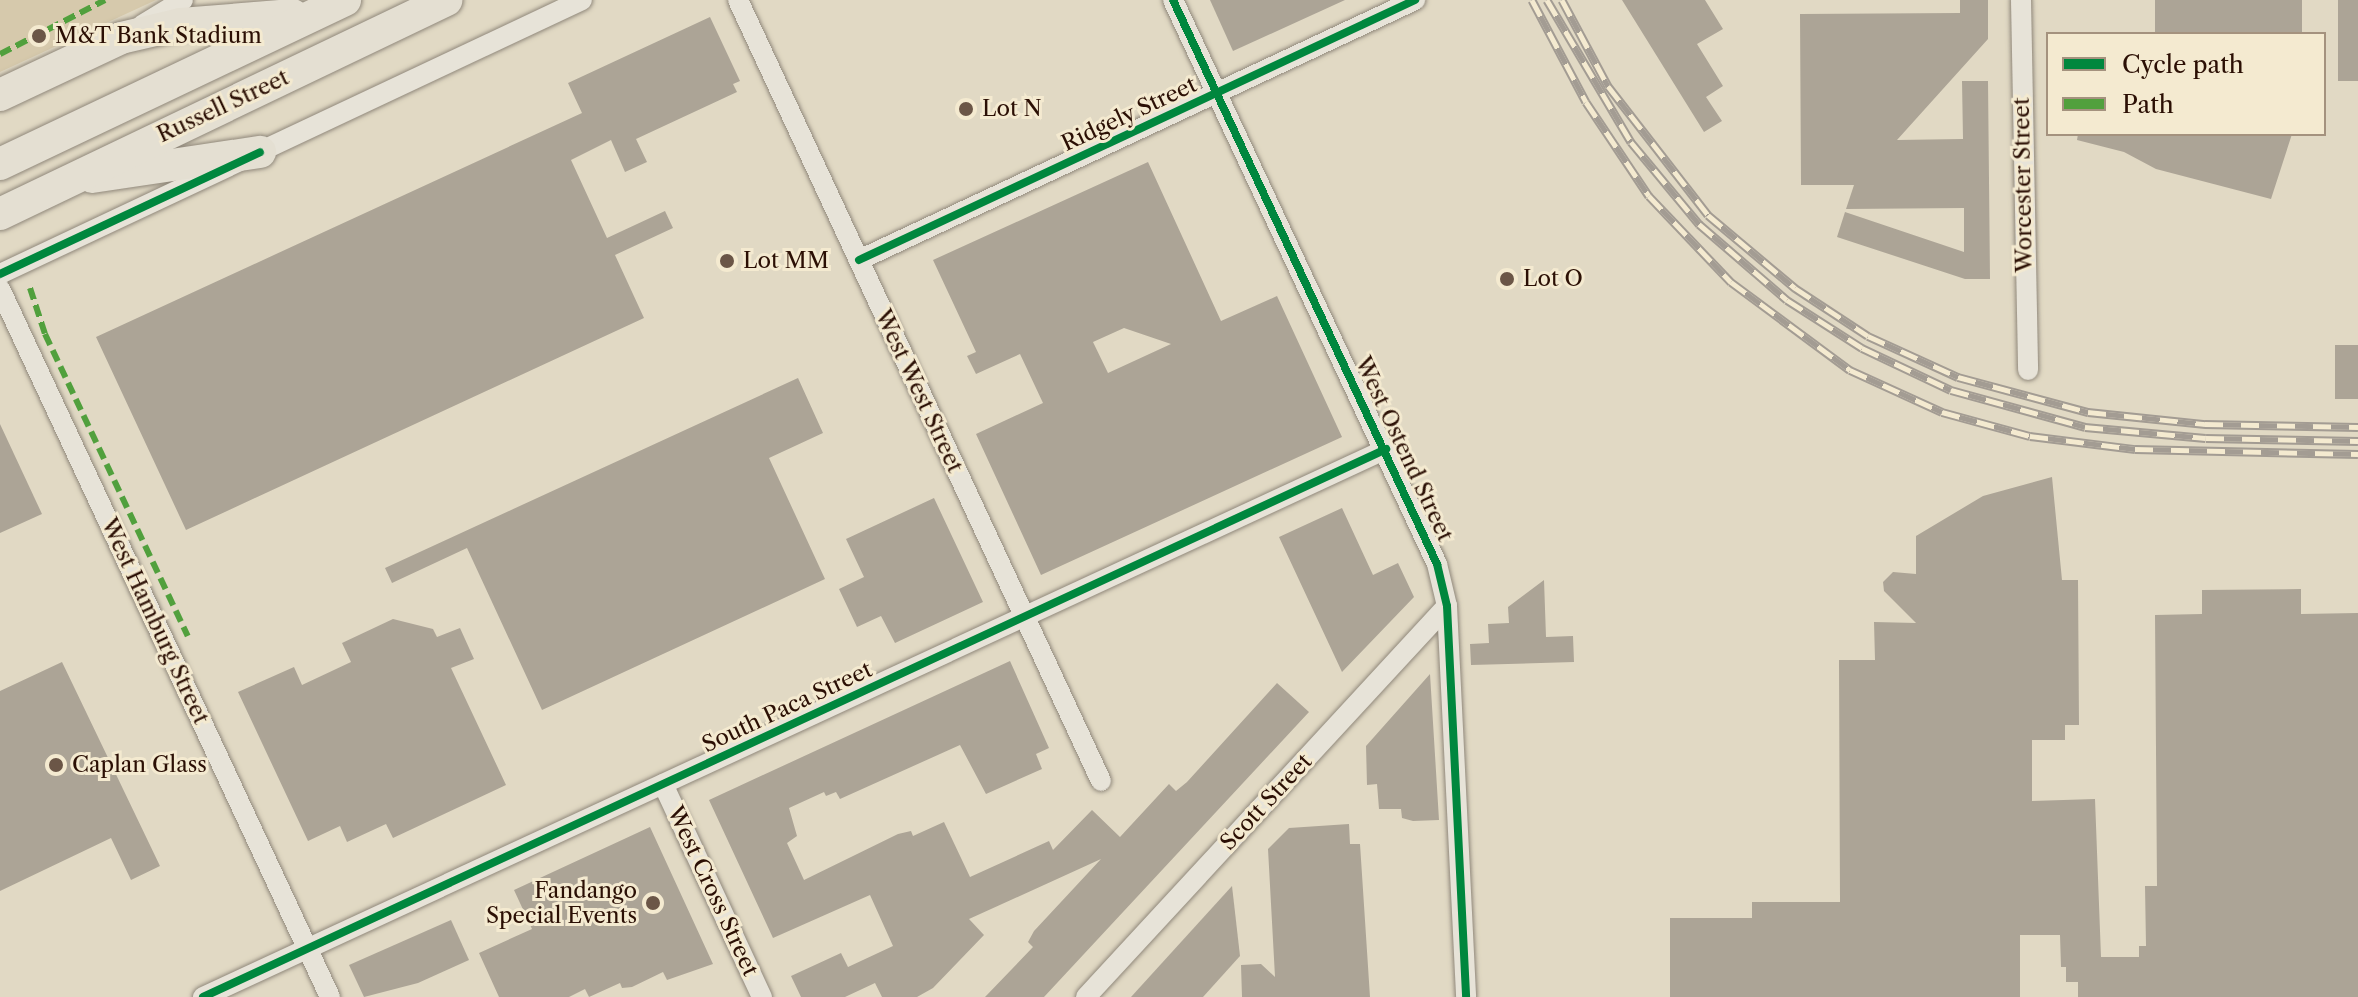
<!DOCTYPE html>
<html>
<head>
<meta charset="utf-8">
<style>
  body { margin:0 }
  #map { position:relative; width:2358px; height:997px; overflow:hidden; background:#e1d9c4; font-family:"Libre Caslon Text",serif }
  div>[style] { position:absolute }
  .green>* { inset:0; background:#d6c9ac }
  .building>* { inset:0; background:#aca496; transform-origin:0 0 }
  .roads { filter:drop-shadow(0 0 2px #90887b) drop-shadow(0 0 2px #90887b) }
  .street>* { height:20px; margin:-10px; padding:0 10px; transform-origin:10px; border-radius:10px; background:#e7e3d8 }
  .primary>* { height:32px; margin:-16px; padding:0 16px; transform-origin:16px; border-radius:16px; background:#e4dfd2 }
  .rail>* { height:9px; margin-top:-4.5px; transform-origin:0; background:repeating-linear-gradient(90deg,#f4ead0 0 18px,#a39c93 0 36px); box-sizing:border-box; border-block:2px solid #a39c93 }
  .quiet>* { height:6px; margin-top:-3px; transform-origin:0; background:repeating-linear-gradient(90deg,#51a03d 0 12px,transparent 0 18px) }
  .cycleway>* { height:8px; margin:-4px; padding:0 4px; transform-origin:4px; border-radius:4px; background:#00873e }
  .dots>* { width:22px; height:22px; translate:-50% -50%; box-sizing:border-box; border:4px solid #f4ead0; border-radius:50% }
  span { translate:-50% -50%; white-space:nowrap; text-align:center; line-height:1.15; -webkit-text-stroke:6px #f4ead0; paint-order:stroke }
  .poi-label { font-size:22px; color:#2b0f04 }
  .left { translate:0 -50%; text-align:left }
  .right { translate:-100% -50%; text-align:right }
  .street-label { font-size:22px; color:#2b0f04 }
  .legend { position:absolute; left:2046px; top:32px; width:280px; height:104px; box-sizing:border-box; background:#f4ead0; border:2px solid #a4927e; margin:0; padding:10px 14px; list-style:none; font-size:24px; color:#2b0f04 }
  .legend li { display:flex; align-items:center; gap:16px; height:40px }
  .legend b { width:40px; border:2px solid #a4927e }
</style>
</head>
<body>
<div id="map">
  <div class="green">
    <i style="clip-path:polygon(0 0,156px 0,0 72px)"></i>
  </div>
  <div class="building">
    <i style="clip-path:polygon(1210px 0,1345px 0,1233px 51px)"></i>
    <i style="clip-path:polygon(1622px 0,1705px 0,1723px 29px,1697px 44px,1723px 86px,1706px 97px,1722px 121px,1704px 132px)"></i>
    <i style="clip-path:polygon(1960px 0,1988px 0,1988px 39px,1897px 140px,1963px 139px,1962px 81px,1988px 81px,1990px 279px,1965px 279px,1837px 237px,1845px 212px,1964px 252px,1964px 208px,1846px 209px,1854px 185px,1801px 185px,1800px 14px,1960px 13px)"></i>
    <i style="left:2155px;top:0;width:147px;height:34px"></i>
    <i style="left:2338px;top:0;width:20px;height:81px"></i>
    <i style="clip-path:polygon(710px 17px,740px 81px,733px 84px,737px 92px,636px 139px,647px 162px,625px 172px,611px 140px,571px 160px,607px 238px,665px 211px,673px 228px,615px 255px,644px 318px,186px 530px,96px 337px,582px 113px,568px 83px)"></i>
    <i style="clip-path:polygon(2078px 134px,2292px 134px,2271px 199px,2156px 169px,2124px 152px,2077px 140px)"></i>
    <i style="clip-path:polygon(evenodd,1148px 162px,1221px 321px,1277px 296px,1342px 437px,1041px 575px,976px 434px,1043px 403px,1020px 354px,976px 374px,967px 356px,976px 352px,933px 260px,1148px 162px,1124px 328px,1171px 344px,1108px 373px,1093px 342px,1124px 328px)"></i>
    <i style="left:2335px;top:345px;width:23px;height:54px"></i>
    <i style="clip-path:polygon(798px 378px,823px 433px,769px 458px,825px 579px,542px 710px,467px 548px,392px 583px,385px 568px)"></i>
    <i style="clip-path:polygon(0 424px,42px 514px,0 533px)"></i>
    <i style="clip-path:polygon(2052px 477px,2062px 580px,2078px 580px,2079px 725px,2065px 725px,2065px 740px,2032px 740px,2032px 801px,2095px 799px,2101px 957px,2139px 957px,2139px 946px,2146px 946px,2145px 886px,2157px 886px,2155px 615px,2202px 614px,2202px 590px,2301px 589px,2301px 614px,2358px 613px,2358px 997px,2078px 997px,2078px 982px,2066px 982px,2066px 967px,2061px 967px,2060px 935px,2020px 935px,2020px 997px,1670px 997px,1670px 918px,1752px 918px,1752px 902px,1840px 902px,1839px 660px,1875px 660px,1874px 622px,1916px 623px,1884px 591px,1883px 582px,1893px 572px,1916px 574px,1916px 536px,1983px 496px)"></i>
    <i style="clip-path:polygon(934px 498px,983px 602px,895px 643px,881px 616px,857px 627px,839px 589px,864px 577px,846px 539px)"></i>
    <i style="clip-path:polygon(1342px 508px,1373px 575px,1398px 563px,1414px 597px,1342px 672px,1279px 537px)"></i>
    <i style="clip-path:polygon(1544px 580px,1546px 637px,1573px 636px,1574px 662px,1471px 665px,1470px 644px,1489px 643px,1488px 624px,1509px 623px,1508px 607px)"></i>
    <i style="clip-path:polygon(393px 619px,433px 629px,437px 637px,460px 628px,474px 659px,451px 668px,506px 785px,393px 838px,386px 824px,347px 842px,340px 826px,308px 841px,238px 692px,294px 667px,302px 685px,351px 662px,342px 643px)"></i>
    <i style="clip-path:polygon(1010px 661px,1049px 748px,1036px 754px,1042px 769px,986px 794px,960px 745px,840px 799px,836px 792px,826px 796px,824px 792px,789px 808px,797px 836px,787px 843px,804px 880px,898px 834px,911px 831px,913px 836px,944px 822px,970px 877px,1049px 841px,1053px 850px,1092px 810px,1120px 837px,1169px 784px,1176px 791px,1187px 782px,1277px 683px,1309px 712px,1044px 997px,985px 997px,1033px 947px,1028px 942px,1034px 931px,1101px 859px,969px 919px,984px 935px,933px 988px,917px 997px,882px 997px,875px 983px,845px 997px,801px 997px,791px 976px,841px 953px,848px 967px,893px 946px,870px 895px,773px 938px,709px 800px)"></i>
    <i style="clip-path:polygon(62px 662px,160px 866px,131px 880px,111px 838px,0 891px,0 691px)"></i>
    <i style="clip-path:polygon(1430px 674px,1439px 820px,1413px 821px,1402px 818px,1401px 809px,1379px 809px,1377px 784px,1367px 785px,1366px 746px)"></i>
    <i style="clip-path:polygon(1349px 824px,1350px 844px,1360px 844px,1370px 997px,1242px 997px,1241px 965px,1261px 964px,1275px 977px,1268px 849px,1289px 828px)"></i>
    <i style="clip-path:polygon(650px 827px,713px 964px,667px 980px,663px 972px,632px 987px,622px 988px,620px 983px,589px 997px,585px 989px,569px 997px,499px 997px,479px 953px,532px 929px,514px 890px)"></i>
    <i style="clip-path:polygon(1232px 886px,1240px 956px,1203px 997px,1131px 997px)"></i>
    <i style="clip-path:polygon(451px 920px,469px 960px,418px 983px,364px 997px,349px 965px)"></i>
  </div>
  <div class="roads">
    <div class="street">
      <i style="left:738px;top:0;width:861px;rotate:65.07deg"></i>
      <i style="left:1173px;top:0;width:623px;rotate:64.92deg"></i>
      <i style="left:1437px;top:564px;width:43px;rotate:76.6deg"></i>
      <i style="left:1447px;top:606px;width:391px;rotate:87.2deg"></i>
      <i style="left:2021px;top:0;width:370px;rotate:88.9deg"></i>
      <i style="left:142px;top:25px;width:48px;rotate:-31.4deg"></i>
      <i style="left:859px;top:260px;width:614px;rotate:-25.06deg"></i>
      <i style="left:0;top:274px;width:643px;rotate:-25.21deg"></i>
      <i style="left:0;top:289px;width:781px;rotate:65.01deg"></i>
      <i style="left:663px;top:784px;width:235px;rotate:65.1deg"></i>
      <i style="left:203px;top:997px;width:1304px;rotate:-24.85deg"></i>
      <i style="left:1086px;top:997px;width:532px;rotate:-47.28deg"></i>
    </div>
    <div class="primary">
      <i style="left:0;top:95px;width:134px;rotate:-25.2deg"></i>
      <i style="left:121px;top:38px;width:62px;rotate:-13.1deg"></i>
      <i style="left:181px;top:24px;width:112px;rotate:-4.6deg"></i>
      <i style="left:0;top:164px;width:382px;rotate:-25.4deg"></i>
      <i style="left:92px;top:177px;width:170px;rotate:-8.5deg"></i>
      <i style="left:0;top:214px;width:495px;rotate:-25.6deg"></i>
    </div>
  </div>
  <div class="rail">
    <i style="left:1532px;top:0;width:115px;rotate:62.1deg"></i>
    <i style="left:1586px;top:102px;width:113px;rotate:56.2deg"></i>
    <i style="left:1649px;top:196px;width:119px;rotate:46.4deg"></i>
    <i style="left:1731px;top:282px;width:148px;rotate:36.5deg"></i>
    <i style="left:1850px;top:370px;width:101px;rotate:24.5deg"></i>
    <i style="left:1942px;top:412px;width:91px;rotate:15.3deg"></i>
    <i style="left:2030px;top:436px;width:106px;rotate:7.1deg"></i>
    <i style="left:2135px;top:449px;width:223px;rotate:1.3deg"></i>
    <i style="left:1547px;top:0;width:165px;rotate:59.4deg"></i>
    <i style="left:1631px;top:142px;width:107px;rotate:50.3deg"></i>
    <i style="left:1699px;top:224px;width:116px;rotate:40.8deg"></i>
    <i style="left:1787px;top:300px;width:89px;rotate:32.6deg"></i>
    <i style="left:1862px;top:348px;width:98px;rotate:25.3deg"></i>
    <i style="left:1951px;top:390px;width:139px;rotate:15.4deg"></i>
    <i style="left:2085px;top:427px;width:121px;rotate:5.2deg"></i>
    <i style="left:2206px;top:438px;width:152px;rotate:1.1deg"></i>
    <i style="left:1562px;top:0;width:98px;rotate:61.9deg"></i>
    <i style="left:1608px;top:86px;width:163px;rotate:52.2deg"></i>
    <i style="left:1708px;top:215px;width:114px;rotate:40deg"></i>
    <i style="left:1795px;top:288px;width:87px;rotate:33.3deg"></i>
    <i style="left:1868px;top:336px;width:99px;rotate:24.5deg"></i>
    <i style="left:1958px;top:377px;width:135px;rotate:15.1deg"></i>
    <i style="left:2088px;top:412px;width:118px;rotate:5.9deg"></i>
    <i style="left:2205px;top:424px;width:153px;rotate:1.1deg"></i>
  </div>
  <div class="quiet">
    <i style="left:0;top:54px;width:118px;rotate:-27.2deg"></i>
    <i style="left:30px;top:288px;width:48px;rotate:71.9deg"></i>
    <i style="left:45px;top:334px;width:334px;rotate:64.7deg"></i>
  </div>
  <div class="cycleway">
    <i style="left:1173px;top:0;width:623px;rotate:64.92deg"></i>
    <i style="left:1437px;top:564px;width:43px;rotate:76.6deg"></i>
    <i style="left:1447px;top:606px;width:391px;rotate:87.2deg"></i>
    <i style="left:859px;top:260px;width:614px;rotate:-25.06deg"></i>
    <i style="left:0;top:274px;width:287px;rotate:-25.1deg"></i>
    <i style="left:203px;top:997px;width:1304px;rotate:-24.85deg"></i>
  </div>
  <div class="dots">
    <i style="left:39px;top:36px;background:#6b5647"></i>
    <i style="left:966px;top:109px;background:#6b5647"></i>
    <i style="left:727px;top:261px;background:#6b5647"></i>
    <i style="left:1507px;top:279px;background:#6b5647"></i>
    <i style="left:56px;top:765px;background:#6b5647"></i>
    <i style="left:653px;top:903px;background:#6b5647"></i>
  </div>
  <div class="poi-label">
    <span class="left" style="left:55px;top:36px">M&amp;T Bank Stadium</span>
    <span class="left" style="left:982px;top:109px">Lot N</span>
    <span class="left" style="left:743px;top:261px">Lot MM</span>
    <span class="left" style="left:1523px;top:279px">Lot O</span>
    <span class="left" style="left:72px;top:765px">Caplan Glass</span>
    <span class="right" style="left:637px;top:903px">Fandango<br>Special Events</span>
  </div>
  <div class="street-label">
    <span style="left:223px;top:106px;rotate:-25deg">Russell Street</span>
    <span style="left:1129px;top:114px;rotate:-25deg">Ridgely Street</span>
    <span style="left:2023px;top:185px;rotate:-91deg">Worcester Street</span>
    <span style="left:919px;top:391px;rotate:65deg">West West Street</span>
    <span style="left:1404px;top:449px;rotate:65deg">West Ostend Street</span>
    <span style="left:155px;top:621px;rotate:65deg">West Hamburg Street</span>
    <span style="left:787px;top:707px;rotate:-25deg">South Paca Street</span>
    <span style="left:1266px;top:802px;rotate:-47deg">Scott Street</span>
    <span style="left:713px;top:891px;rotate:65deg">West Cross Street</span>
  </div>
  <ul class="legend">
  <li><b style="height:10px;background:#00873e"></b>Cycle path</li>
  <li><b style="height:10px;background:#51a03d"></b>Path</li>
  </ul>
</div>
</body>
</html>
